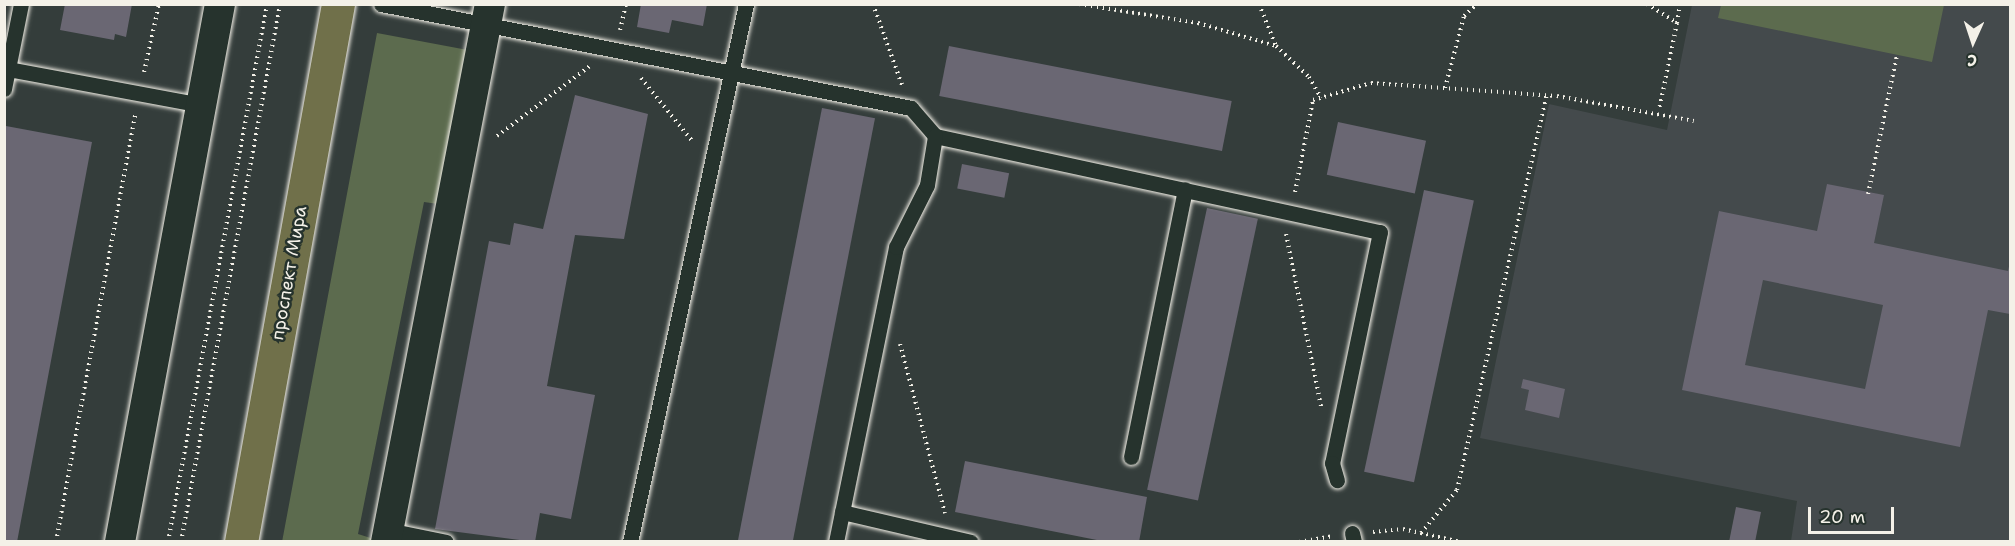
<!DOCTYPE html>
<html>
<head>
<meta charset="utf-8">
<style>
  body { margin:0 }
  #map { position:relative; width:2015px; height:546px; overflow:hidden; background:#343d3b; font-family:"Shantell Sans",sans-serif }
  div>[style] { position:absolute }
  .built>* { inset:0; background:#444a4c }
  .green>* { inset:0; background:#5c6b4e }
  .building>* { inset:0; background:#6a6773; transform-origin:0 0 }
  .path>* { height:4px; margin-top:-2px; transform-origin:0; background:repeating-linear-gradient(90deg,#f4f1e8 0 1.5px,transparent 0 6px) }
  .roads { filter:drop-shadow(0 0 2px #f4f1e8) drop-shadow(0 0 2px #f4f1e8) }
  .lane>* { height:15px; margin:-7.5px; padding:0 7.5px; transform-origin:7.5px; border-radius:7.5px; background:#26332d }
  .street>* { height:30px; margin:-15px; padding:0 15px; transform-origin:15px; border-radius:15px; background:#26332d }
  .primary>* { height:33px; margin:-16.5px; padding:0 16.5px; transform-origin:16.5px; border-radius:16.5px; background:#70704a }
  span { translate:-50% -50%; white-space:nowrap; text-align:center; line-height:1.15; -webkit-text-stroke:5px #26332d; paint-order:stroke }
  .street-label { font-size:18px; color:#f4f1e8 }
  .frame { position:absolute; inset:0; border:6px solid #f4f1e8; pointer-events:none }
  .north { position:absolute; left:1943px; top:12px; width:60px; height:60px; -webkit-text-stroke:4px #26332d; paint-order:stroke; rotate:183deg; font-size:16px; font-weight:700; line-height:24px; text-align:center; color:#f4f1e8 }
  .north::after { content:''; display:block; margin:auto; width:21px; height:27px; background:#f4f1e8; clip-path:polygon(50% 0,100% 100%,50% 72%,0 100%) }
  .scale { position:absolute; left:1808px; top:507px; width:86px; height:27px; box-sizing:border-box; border:3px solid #f4f1e8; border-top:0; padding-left:8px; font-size:18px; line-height:21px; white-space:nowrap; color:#f4f1e8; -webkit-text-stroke:4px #26332d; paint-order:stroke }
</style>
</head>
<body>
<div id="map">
  <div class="built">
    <i style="clip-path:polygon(1692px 5px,2010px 5px,2010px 541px,1791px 541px,1797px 501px,1480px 438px,1549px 104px,1667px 130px)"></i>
  </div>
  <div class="green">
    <i style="clip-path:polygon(1721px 5px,1721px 4px,1944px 5px,1932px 62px,1718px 18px)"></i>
    <i style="clip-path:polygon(377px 33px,473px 51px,445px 205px,424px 202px,358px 534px,380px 541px,282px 542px)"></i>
  </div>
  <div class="building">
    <i style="clip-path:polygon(65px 4px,132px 4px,126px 37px,115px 34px,114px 40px,60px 30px)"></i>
    <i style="clip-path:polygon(641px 4px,707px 4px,703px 26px,672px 20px,669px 33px,637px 27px)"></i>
    <i style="left:949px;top:46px;width:288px;height:51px;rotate:11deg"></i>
    <i style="clip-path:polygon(575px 95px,648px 114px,624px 239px,575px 235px,547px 386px,595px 395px,571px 519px,540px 513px,535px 542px,435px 529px,489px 241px,510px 245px,514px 223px,543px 229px)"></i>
    <i style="left:822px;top:108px;width:54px;height:442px;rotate:11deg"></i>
    <i style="left:1338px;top:122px;width:90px;height:54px;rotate:12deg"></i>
    <i style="clip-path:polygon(6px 126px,92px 142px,17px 542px,4px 542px)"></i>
    <i style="left:962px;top:164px;width:48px;height:25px;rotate:11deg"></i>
    <i style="clip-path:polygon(evenodd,1827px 184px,1884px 195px,1874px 243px,2008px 271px,2010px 262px,2010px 314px,1988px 310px,1960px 447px,1682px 390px,1719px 211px,1817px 231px,1827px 184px,1763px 280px,1883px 305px,1865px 389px,1745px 365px,1763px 280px)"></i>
    <i style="left:1424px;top:190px;width:51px;height:288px;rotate:12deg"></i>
    <i style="left:1207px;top:208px;width:52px;height:288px;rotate:12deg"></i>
    <i style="clip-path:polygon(1523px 379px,1565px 389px,1559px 418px,1525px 410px,1529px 390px,1521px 388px)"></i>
    <i style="clip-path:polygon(965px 461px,1147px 497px,1139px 542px,1107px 542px,955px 512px)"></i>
    <i style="clip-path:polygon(1736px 507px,1761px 512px,1755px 542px,1729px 542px)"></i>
  </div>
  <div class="path">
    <i style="left:873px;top:4px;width:86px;rotate:70.3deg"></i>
    <i style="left:1079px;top:4px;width:121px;rotate:9.1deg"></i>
    <i style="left:1198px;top:23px;width:81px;rotate:16.4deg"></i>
    <i style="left:1259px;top:4px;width:45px;rotate:68deg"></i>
    <i style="left:1276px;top:46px;width:45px;rotate:43.2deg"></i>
    <i style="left:1309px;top:77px;width:24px;rotate:60deg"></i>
    <i style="left:1647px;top:4px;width:36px;rotate:32deg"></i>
    <i style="left:1677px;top:23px;width:89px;rotate:101.7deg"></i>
    <i style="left:1677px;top:23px;width:19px;rotate:-81deg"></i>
    <i style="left:620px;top:30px;width:27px;rotate:-77deg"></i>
    <i style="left:144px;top:72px;width:70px;rotate:-77.6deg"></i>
    <i style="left:641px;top:78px;width:82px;rotate:50.9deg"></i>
    <i style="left:1445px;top:88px;width:74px;rotate:-75.2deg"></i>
    <i style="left:1464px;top:16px;width:18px;rotate:-43deg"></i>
    <i style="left:497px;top:136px;width:116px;rotate:-37deg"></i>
    <i style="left:1295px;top:192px;width:94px;rotate:-78.9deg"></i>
    <i style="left:1313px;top:100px;width:60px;rotate:-16.3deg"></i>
    <i style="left:1371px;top:83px;width:186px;rotate:4deg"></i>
    <i style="left:1557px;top:96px;width:139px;rotate:10.3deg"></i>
    <i style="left:1868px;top:194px;width:142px;rotate:-78.2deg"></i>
    <i style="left:1286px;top:234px;width:176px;rotate:78.5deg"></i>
    <i style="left:900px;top:344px;width:175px;rotate:75.1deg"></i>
    <i style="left:1373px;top:532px;width:30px;rotate:-6deg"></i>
    <i style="left:1403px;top:529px;width:59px;rotate:12.6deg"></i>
    <i style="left:1421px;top:533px;width:56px;rotate:-50.1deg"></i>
    <i style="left:1457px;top:490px;width:405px;rotate:-77.2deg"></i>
    <i style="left:56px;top:542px;width:434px;rotate:-79.5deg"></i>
    <i style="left:168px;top:542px;width:547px;rotate:-79.57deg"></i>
    <i style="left:181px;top:542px;width:547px;rotate:-79.57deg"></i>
    <i style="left:1299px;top:542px;width:35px;rotate:-10deg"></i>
  </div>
  <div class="roads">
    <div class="lane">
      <i style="left:381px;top:4px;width:540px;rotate:11.1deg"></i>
      <i style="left:911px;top:108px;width:37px;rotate:49deg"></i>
      <i style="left:935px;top:136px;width:455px;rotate:12.2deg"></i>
      <i style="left:1380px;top:232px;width:236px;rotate:101.7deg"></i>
      <i style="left:1332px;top:463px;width:18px;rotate:74deg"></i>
      <i style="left:8px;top:69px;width:197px;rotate:10.5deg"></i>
      <i style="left:4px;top:89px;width:87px;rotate:-78.7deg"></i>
      <i style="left:1131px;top:457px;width:273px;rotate:-78.6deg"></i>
      <i style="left:842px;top:512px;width:132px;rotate:13.1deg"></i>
      <i style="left:388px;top:530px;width:59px;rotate:11.7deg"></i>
      <i style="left:1352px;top:533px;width:9px;rotate:77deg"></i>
      <i style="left:630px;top:542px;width:550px;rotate:-77.83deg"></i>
      <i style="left:836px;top:542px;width:301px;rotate:-78.5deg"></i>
      <i style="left:896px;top:247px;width:69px;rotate:-63.4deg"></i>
      <i style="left:927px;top:185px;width:50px;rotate:-80.7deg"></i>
    </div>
    <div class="street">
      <i style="left:120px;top:542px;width:547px;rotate:-79.47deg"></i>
      <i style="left:386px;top:542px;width:548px;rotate:-79.06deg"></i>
    </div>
    <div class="primary">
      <i style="left:241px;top:542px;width:547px;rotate:-79.78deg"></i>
    </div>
  </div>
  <div class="street-label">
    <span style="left:289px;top:273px;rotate:-80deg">проспект Мира</span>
  </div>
  <div class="frame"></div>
  <div class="north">С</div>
  <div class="scale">20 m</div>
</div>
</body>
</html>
